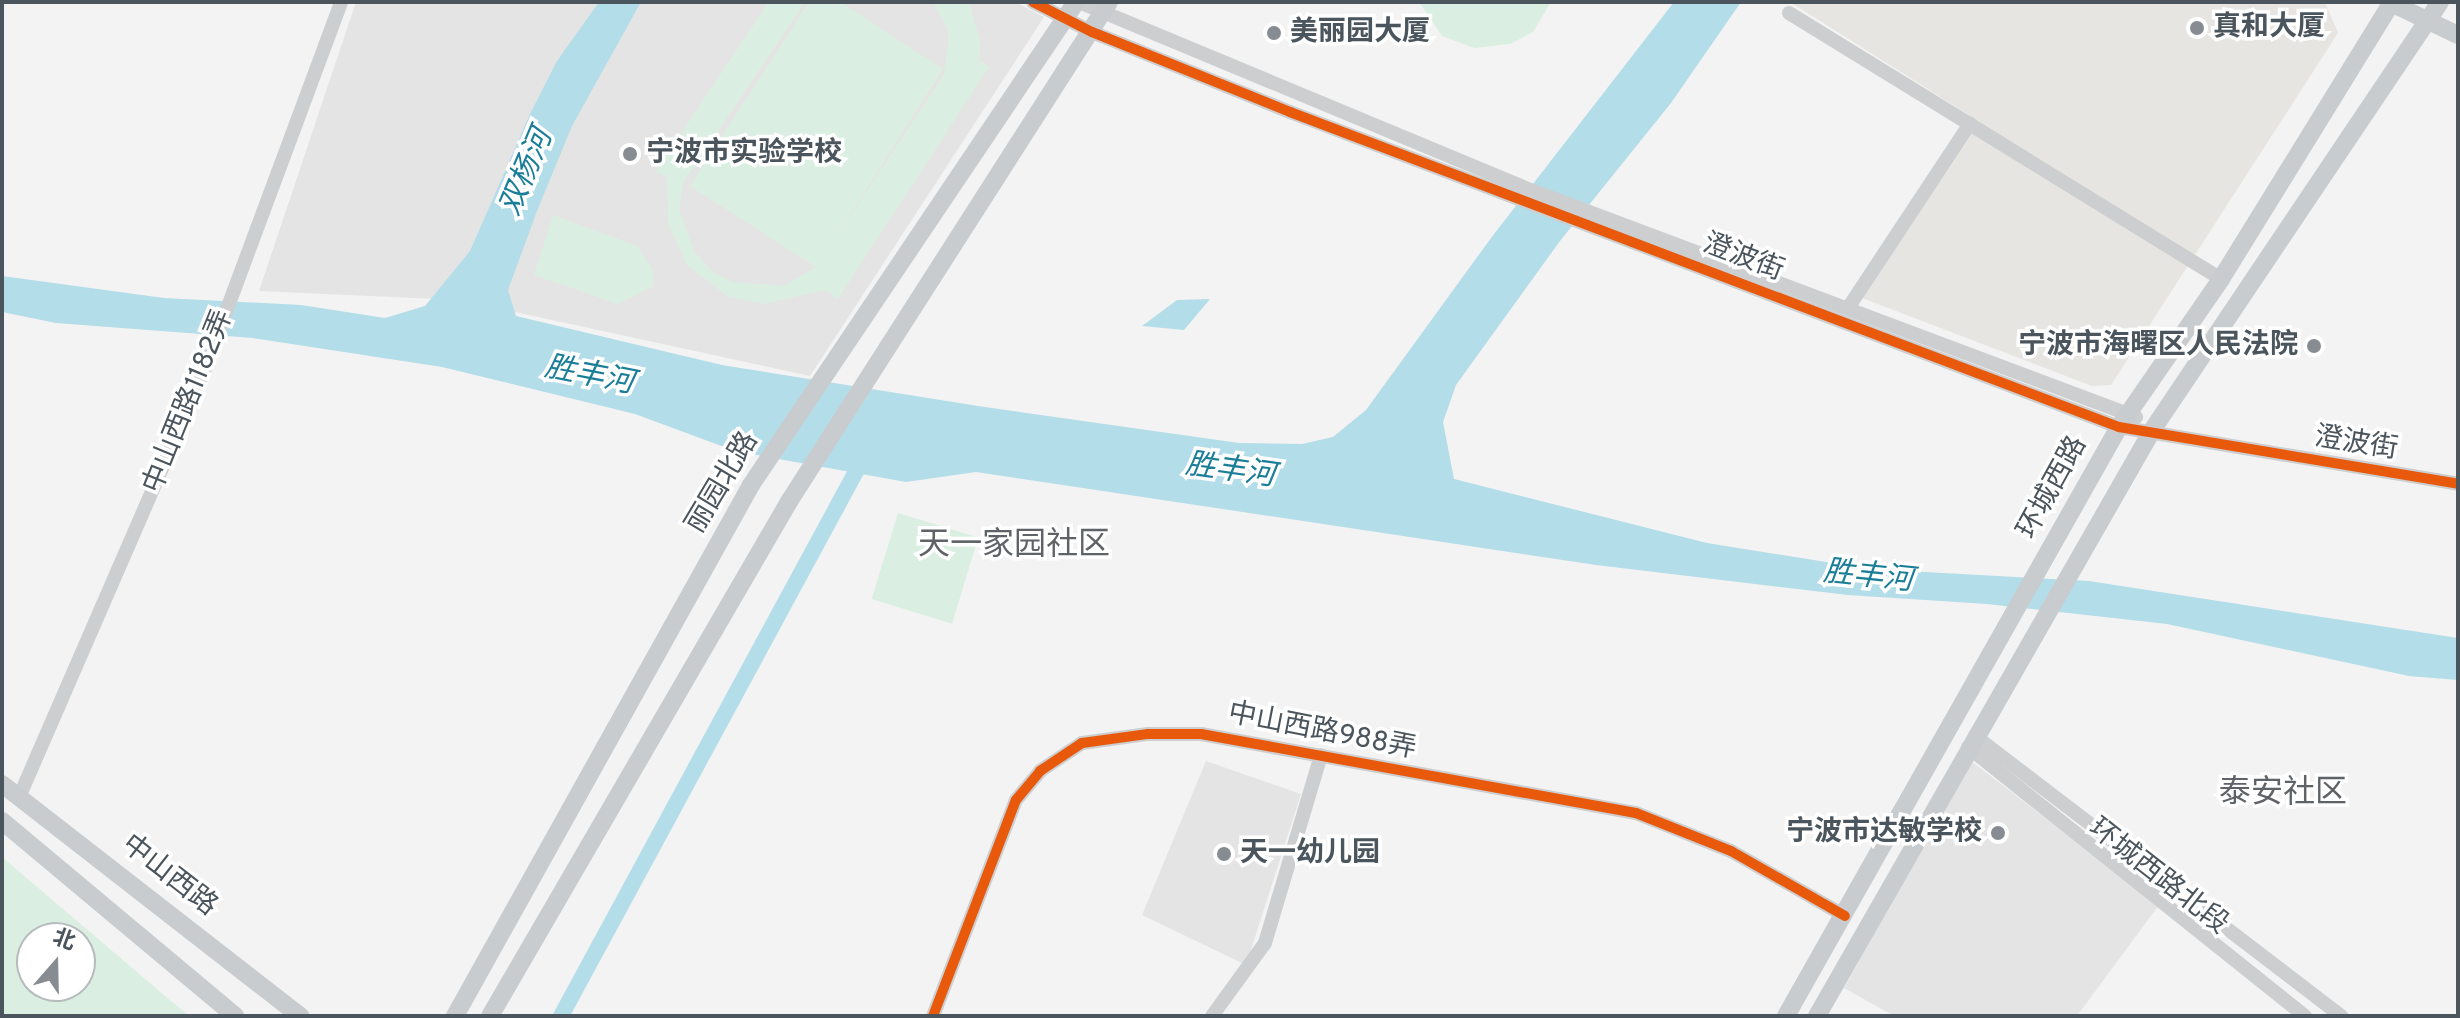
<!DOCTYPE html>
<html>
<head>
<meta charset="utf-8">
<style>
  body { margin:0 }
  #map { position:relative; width:2460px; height:1018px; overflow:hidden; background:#f3f3f3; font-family:Overpass,"Noto Sans SC",sans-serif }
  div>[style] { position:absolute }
  .commercial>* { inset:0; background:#e6e5e2 }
  .education>* { inset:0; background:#e5e4e4 }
  .green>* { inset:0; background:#daefe2; transform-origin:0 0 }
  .water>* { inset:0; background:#b3dde8 }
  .canal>* { height:16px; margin:-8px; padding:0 8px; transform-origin:8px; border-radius:8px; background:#b3dde8 }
  .minor>* { height:14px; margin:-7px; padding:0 7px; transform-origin:7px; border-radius:7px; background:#ccced0 }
  .major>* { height:18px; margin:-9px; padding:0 9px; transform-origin:9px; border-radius:9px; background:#c9ccce }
  .cycleway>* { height:10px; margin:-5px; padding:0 5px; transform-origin:5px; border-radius:5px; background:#e8590c }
  .dots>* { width:22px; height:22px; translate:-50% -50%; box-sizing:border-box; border:4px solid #fff; border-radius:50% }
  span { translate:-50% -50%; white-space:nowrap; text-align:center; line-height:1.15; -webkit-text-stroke:7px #fff; paint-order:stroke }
  .poi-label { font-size:28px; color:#4b555d; font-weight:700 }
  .left { translate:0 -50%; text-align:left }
  .right { translate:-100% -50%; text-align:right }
  .street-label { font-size:28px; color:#4b555d }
  .water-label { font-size:30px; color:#1a7e99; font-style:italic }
  .quarter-label { font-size:32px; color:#5f6266 }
  .frame { position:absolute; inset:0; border:4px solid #4b555d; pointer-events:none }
  .north { position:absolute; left:16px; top:922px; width:80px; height:80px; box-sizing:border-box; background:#fff; border:2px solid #b7bbbe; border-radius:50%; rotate:20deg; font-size:22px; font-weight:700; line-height:32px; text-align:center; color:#4b555d }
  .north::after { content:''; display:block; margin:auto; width:28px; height:36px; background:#868c92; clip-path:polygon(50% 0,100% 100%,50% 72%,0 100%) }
</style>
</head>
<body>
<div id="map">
  <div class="commercial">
    <i style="clip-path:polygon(1790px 2px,2325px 2px,2338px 33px,2111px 385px,2092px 386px,1862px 298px,1980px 122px)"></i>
  </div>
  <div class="education">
    <i style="clip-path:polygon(356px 2px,1015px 2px,1044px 17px,810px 376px,459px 300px,259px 291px)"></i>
    <i style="clip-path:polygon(1206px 761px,1301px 794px,1246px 965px,1142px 915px)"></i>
    <i style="clip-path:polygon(1971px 761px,2159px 905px,2077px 1016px,1894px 1016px,1844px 988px)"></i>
  </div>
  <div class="green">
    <i style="clip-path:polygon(769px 2px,805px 2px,683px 183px,679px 209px,694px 251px,712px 271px,732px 282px,783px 286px,816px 267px,690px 186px,809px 2px,840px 2px,943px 69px,817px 267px,944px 74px,949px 32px,933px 2px,969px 2px,980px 41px,979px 60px,989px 67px,838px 299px,825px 290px,764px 304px,727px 296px,687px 265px,668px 224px,667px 178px,656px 171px)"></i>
    <i style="clip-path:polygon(1419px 2px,1551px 2px,1533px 32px,1510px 44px,1474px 48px,1442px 36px)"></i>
    <i style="clip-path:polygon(553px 215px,637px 246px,653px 271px,653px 286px,618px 304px,534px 275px)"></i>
    <i style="left:898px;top:513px;width:84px;height:90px;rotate:17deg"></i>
    <i style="clip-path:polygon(evenodd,2px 857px,171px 1001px,190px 1016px,2px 1016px,2px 857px,32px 938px,80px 938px,80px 986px,32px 986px,32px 938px)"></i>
  </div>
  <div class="water">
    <i style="clip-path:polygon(599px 2px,641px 2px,572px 126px,537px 211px,508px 290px,516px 316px,722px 365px,978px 406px,1239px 443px,1302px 444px,1333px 437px,1366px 410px,1491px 238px,1674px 2px,1741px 2px,1671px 103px,1560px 241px,1456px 385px,1443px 422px,1454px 479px,1707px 543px,1870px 569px,2089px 581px,2458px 638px,2458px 680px,2409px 676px,2167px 624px,1987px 604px,1848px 595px,1596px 565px,976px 472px,906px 482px,735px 451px,635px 414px,442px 367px,253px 338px,56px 323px,2px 312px,2px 276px,164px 298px,301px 305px,385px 318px,425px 306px,470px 251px,530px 114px,557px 61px)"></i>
    <i style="clip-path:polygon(1210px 299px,1184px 330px,1142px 326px,1177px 300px)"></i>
  </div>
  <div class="canal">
    <i style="left:561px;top:1016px;width:638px;rotate:-61.55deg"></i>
  </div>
  <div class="minor">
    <i style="left:1033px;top:2px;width:66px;rotate:27deg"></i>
    <i style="left:1092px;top:32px;width:214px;rotate:22deg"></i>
    <i style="left:1290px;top:112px;width:887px;rotate:20.81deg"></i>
    <i style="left:2119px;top:427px;width:344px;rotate:9.5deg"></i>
    <i style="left:1079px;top:2px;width:478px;rotate:22.6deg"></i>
    <i style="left:1520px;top:186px;width:658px;rotate:20.56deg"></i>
    <i style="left:1789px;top:13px;width:507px;rotate:31.62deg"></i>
    <i style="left:1848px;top:308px;width:221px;rotate:-56.5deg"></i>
    <i style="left:1975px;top:736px;width:461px;rotate:37.4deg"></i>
    <i style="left:1968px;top:747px;width:431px;rotate:38.6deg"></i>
    <i style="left:20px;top:795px;width:462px;rotate:-66.5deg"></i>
    <i style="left:204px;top:371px;width:394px;rotate:-69.6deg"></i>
    <i style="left:933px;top:1016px;width:231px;rotate:-69deg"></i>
    <i style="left:1016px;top:800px;width:38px;rotate:-50deg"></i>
    <i style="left:1040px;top:771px;width:50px;rotate:-33.7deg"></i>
    <i style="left:1082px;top:743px;width:67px;rotate:-7.8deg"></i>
    <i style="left:1148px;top:734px;width:53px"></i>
    <i style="left:1201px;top:734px;width:442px;rotate:10.3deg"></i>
    <i style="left:1636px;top:813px;width:102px;rotate:21.8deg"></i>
    <i style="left:1731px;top:851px;width:131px;rotate:29.7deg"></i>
    <i style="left:1212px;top:1016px;width:90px;rotate:-54deg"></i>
    <i style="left:1265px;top:943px;width:196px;rotate:-73.4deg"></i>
  </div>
  <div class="major">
    <i style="left:2389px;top:2px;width:76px;rotate:25.6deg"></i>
    <i style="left:2px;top:784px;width:378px;rotate:37.9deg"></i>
    <i style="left:2px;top:821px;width:304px;rotate:39.9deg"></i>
    <i style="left:455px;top:1016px;width:608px;rotate:-60.86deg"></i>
    <i style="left:751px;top:485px;width:582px;rotate:-56.06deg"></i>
    <i style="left:490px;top:1016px;width:597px;rotate:-59.83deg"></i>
    <i style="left:790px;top:500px;width:591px;rotate:-57.36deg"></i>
    <i style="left:1786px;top:1016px;width:677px;rotate:-60.52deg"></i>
    <i style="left:2119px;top:427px;width:180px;rotate:-55.4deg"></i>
    <i style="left:2221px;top:279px;width:326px;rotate:-58.3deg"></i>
    <i style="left:1817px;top:1016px;width:676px;rotate:-60.21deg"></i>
    <i style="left:2153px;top:429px;width:514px;rotate:-56.09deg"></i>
  </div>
  <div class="cycleway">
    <i style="left:1033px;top:2px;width:66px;rotate:27deg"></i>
    <i style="left:1092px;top:32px;width:214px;rotate:22deg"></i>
    <i style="left:1290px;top:112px;width:887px;rotate:20.81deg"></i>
    <i style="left:2119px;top:427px;width:344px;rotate:9.5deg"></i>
    <i style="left:933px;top:1016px;width:231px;rotate:-69deg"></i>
    <i style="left:1016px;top:800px;width:38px;rotate:-50deg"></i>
    <i style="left:1040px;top:771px;width:50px;rotate:-33.7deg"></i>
    <i style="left:1082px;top:743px;width:67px;rotate:-7.8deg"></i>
    <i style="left:1148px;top:734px;width:53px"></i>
    <i style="left:1201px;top:734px;width:442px;rotate:10.3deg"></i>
    <i style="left:1636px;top:813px;width:102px;rotate:21.8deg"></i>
    <i style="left:1731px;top:851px;width:131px;rotate:29.7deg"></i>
  </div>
  <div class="dots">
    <i style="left:2197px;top:28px;background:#868c92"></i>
    <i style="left:1274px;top:33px;background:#868c92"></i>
    <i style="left:630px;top:154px;background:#868c92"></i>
    <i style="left:2314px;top:346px;background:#868c92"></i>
    <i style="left:1998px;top:833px;background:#868c92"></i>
    <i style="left:1224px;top:854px;background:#868c92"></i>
  </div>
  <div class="poi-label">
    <span class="left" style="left:2213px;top:28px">真和大厦</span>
    <span class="left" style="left:1290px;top:33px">美丽园大厦</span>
    <span class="left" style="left:646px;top:154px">宁波市实验学校</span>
    <span class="right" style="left:2298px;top:346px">宁波市海曙区人民法院</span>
    <span class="right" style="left:1982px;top:833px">宁波市达敏学校</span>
    <span class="left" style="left:1240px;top:854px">天一幼儿园</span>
  </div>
  <div class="street-label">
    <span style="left:1743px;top:258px;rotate:21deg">澄波街</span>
    <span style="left:189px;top:402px;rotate:-68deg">中山西路1182弄</span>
    <span style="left:2356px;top:444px;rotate:9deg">澄波街</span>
    <span style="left:723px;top:483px;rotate:-59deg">丽园北路</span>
    <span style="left:2053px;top:488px;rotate:-61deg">环城西路</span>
    <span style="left:1322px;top:732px;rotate:11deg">中山西路988弄</span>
    <span style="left:169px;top:876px;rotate:38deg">中山西路</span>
    <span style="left:2158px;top:877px;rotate:38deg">环城西路北段</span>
  </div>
  <div class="water-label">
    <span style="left:528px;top:173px;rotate:-67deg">双杨河</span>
    <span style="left:589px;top:377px;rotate:11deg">胜丰河</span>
    <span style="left:1230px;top:472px;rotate:8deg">胜丰河</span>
    <span style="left:1868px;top:578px;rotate:6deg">胜丰河</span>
  </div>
  <div class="quarter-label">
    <span style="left:1014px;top:546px">天一家园社区</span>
    <span style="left:2283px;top:794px">泰安社区</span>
  </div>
  <div class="frame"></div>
  <div class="north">北</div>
</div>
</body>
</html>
